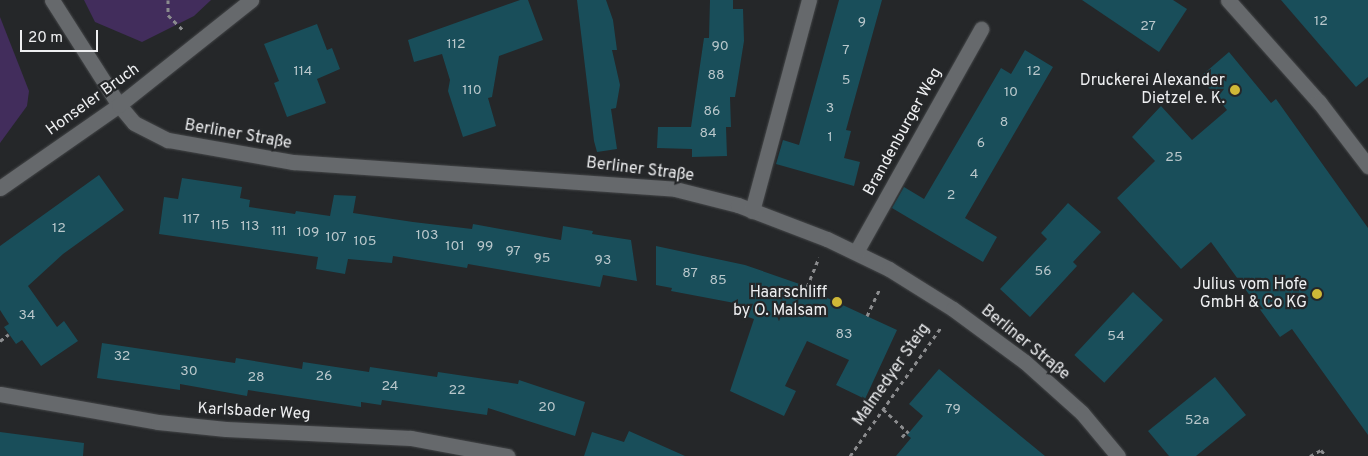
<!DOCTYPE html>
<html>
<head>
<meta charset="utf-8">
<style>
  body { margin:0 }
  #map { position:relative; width:1368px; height:456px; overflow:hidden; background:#252729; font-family:Overpass,sans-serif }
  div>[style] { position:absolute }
  .green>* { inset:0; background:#422d5c }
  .building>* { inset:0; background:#194e5a; transform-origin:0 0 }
  .path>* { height:3px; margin-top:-1.5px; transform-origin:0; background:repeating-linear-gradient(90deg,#8b8c8e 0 4px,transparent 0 8px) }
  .roads { filter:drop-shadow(0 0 1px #444648) drop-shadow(0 0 1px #444648) }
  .minor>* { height:15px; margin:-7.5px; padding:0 7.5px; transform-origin:7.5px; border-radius:7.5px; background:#66696c }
  .dots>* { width:14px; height:14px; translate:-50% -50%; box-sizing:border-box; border:2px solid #252729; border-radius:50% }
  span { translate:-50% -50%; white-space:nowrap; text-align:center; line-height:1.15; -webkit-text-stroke:4.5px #252729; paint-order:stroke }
  .number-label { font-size:14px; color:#b9c7cb }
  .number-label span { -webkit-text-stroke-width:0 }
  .poi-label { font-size:16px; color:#eeeff1 }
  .right { translate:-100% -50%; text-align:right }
  .street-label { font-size:16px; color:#eeeff1 }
  .scale { position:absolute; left:20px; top:30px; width:78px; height:22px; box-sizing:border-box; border:2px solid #eeeff1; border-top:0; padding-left:6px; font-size:15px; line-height:18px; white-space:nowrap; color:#eeeff1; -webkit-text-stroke:4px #252729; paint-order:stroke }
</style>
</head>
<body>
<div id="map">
  <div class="green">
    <i style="clip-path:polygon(84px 0,211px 0,194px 16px,142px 42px,95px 22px)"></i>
    <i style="clip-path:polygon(0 17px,29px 91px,27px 106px,0 143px)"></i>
  </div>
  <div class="building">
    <i style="clip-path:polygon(520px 0,528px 0,543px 40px,499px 56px,492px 97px,488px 98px,496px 126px,463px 137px,448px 91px,450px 80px,442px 54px,414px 62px,408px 40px)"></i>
    <i style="clip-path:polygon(577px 0,606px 0,613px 20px,617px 50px,612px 50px,620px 85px,616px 108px,611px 109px,617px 149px,597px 152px,594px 141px)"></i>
    <i style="clip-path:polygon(710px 0,733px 0,733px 9px,743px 9px,744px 41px,735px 97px,730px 97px,731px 127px,726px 127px,727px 156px,692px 157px,692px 149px,657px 148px,658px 127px,691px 127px,704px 38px,709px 38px)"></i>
    <i style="clip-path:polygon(839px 0,882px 0,846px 130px,851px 131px,844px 158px,860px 162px,854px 186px,776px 164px,783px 140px,799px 145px)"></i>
    <i style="clip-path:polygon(1082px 0,1173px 0,1187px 9px,1159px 52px)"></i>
    <i style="clip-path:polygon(1281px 0,1368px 0,1368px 77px,1356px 87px)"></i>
    <i style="clip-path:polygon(317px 24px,327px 50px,332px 48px,340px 69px,317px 79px,326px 103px,287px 117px,274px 83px,279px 81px,264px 44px)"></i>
    <i style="clip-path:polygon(1025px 50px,1053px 67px,965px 218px,997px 237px,983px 262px,892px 208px,904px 187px,924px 199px,1001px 68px,1011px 74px)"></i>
    <i style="clip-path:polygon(1229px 52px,1271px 103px,1276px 99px,1368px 228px,1368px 435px,1292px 329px,1280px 337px,1211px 242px,1181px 269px,1117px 198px,1155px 161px,1132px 137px,1161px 106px,1192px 140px,1227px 110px,1200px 77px)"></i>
    <i style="clip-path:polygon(99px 175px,124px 210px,63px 254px,28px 286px,57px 327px,64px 321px,78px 341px,41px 366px,22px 340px,16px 344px,4px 327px,9px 324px,0 310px,0 246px)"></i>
    <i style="clip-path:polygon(182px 178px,242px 187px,240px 198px,250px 200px,249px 207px,295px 214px,296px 211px,330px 216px,334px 195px,356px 196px,353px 213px,413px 222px,472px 229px,473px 224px,561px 240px,563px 226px,593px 231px,592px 234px,631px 240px,637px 281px,603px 275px,600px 287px,468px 264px,467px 268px,393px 256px,392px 263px,348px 259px,345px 274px,316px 269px,318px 257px,159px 234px,164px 197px,178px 199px)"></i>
    <i style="clip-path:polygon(1068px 203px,1101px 232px,1073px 262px,1077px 266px,1030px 317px,1000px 289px,1047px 239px,1041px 233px)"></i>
    <i style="clip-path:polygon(656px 246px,745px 265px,811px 288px,810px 290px,897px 330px,865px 399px,836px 385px,849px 360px,807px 341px,785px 386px,796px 391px,784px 416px,730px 391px,754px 319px,742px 315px,745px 305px,671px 291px,672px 288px,656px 285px)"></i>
    <i style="left:1133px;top:292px;width:41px;height:86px;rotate:43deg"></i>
    <i style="clip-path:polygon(102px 343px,235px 363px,236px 358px,302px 369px,303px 362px,369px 372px,370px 367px,437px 377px,438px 372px,518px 384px,519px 380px,585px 402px,575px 436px,488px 408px,487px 415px,382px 400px,381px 405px,361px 402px,361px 407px,248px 390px,247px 396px,180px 384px,180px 390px,97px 378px)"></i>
    <i style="clip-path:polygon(939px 369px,1045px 456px,896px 456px,911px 438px,907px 435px,923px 416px,909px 404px)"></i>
    <i style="clip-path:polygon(1215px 377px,1246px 415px,1196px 456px,1169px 456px,1148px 431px)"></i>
    <i style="clip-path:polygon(629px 431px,685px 456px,584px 456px,592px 432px,624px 442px)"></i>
    <i style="clip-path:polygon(0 432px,84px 443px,83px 456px,0 456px)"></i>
  </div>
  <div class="path">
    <i style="left:168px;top:0;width:15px;rotate:90deg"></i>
    <i style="left:168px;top:15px;width:20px;rotate:45deg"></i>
    <i style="left:807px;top:287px;width:32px;rotate:-68deg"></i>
    <i style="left:867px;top:316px;width:31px;rotate:-65deg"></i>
    <i style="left:0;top:341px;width:11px;rotate:-38deg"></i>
    <i style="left:883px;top:409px;width:35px;rotate:43deg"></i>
    <i style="left:902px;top:437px;width:8px;rotate:-50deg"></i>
    <i style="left:850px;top:456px;width:159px;rotate:-54.7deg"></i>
    <i style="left:1310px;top:456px;width:13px;rotate:-29deg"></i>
    <i style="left:1321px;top:450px;width:8px;rotate:50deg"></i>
  </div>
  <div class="roads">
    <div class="minor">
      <i style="left:52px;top:0;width:125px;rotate:57.5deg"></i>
      <i style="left:119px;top:105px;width:23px;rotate:50deg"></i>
      <i style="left:134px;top:123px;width:38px;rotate:27deg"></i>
      <i style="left:168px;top:140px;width:127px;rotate:10deg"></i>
      <i style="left:293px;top:162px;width:383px;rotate:4deg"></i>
      <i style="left:675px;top:189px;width:65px;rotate:14.3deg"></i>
      <i style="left:738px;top:205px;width:95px;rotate:20.9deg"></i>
      <i style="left:827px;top:239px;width:69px;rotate:25.8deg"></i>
      <i style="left:889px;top:269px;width:75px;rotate:32deg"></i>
      <i style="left:953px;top:309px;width:89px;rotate:36.4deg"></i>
      <i style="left:1025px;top:362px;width:76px;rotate:41.8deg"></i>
      <i style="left:1082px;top:413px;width:56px;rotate:50.1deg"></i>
      <i style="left:1228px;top:0;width:137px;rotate:48.3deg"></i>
      <i style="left:1319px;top:102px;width:81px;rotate:52.6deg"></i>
      <i style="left:0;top:188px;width:145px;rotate:-34.9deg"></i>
      <i style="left:119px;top:105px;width:169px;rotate:-38.5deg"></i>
      <i style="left:752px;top:211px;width:219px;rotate:-74.9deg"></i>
      <i style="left:856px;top:252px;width:256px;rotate:-60.7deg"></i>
      <i style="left:0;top:394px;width:160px;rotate:10deg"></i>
      <i style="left:158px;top:422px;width:68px;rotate:5.9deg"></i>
      <i style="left:226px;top:429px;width:185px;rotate:2.8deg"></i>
      <i style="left:411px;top:438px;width:98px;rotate:10.6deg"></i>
    </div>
  </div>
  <div class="dots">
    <i style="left:1235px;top:90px;background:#cfb837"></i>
    <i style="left:1317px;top:294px;background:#cfb837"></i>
    <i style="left:837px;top:302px;background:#cfb837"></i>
  </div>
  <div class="number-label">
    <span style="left:1321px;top:22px">12</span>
    <span style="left:862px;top:23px">9</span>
    <span style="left:1148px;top:27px">27</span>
    <span style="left:456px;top:45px">112</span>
    <span style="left:720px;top:47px">90</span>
    <span style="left:846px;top:51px">7</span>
    <span style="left:303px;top:72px">114</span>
    <span style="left:1034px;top:72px">12</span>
    <span style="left:716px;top:76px">88</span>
    <span style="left:846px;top:81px">5</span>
    <span style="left:472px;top:91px">110</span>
    <span style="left:1011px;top:93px">10</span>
    <span style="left:830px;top:109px">3</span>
    <span style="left:712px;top:112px">86</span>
    <span style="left:1004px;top:123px">8</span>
    <span style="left:708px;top:134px">84</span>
    <span style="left:830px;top:138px">1</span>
    <span style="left:981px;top:144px">6</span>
    <span style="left:1174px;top:158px">25</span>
    <span style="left:974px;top:175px">4</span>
    <span style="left:951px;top:196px">2</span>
    <span style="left:191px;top:220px">117</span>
    <span style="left:220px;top:226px">115</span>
    <span style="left:250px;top:227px">113</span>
    <span style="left:59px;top:229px">12</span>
    <span style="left:279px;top:232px">111</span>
    <span style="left:308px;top:233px">109</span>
    <span style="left:427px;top:236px">103</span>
    <span style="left:336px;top:238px">107</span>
    <span style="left:365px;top:242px">105</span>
    <span style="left:455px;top:247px">101</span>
    <span style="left:485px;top:247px">99</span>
    <span style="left:513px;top:252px">97</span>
    <span style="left:542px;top:259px">95</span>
    <span style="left:603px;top:261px">93</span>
    <span style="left:1043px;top:272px">56</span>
    <span style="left:690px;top:274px">87</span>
    <span style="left:718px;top:281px">85</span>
    <span style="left:27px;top:316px">34</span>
    <span style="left:844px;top:335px">83</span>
    <span style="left:1116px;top:337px">54</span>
    <span style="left:122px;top:357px">32</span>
    <span style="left:189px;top:372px">30</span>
    <span style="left:324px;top:377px">26</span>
    <span style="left:256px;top:378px">28</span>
    <span style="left:390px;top:387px">24</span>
    <span style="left:457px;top:391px">22</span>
    <span style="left:547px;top:408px">20</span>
    <span style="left:953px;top:410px">79</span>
    <span style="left:1197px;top:421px">52a</span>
  </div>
  <div class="poi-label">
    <span class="right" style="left:1225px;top:90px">Druckerei Alexander<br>Dietzel e. K.</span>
    <span class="right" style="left:1307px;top:294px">Julius vom Hofe<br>GmbH &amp; Co KG</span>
    <span class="right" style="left:827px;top:302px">Haarschliff<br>by O. Malsam</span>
  </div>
  <div class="street-label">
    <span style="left:93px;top:100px;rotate:-36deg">Honseler Bruch</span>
    <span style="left:903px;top:132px;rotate:-61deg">Brandenburger Weg</span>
    <span style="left:238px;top:135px;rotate:10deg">Berliner Straße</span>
    <span style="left:640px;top:170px;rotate:7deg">Berliner Straße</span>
    <span style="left:1025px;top:343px;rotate:39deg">Berliner Straße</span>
    <span style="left:892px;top:375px;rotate:-55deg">Malmedyer Steig</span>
    <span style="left:254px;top:412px;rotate:3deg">Karlsbader Weg</span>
  </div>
  <div class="scale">20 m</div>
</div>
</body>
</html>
